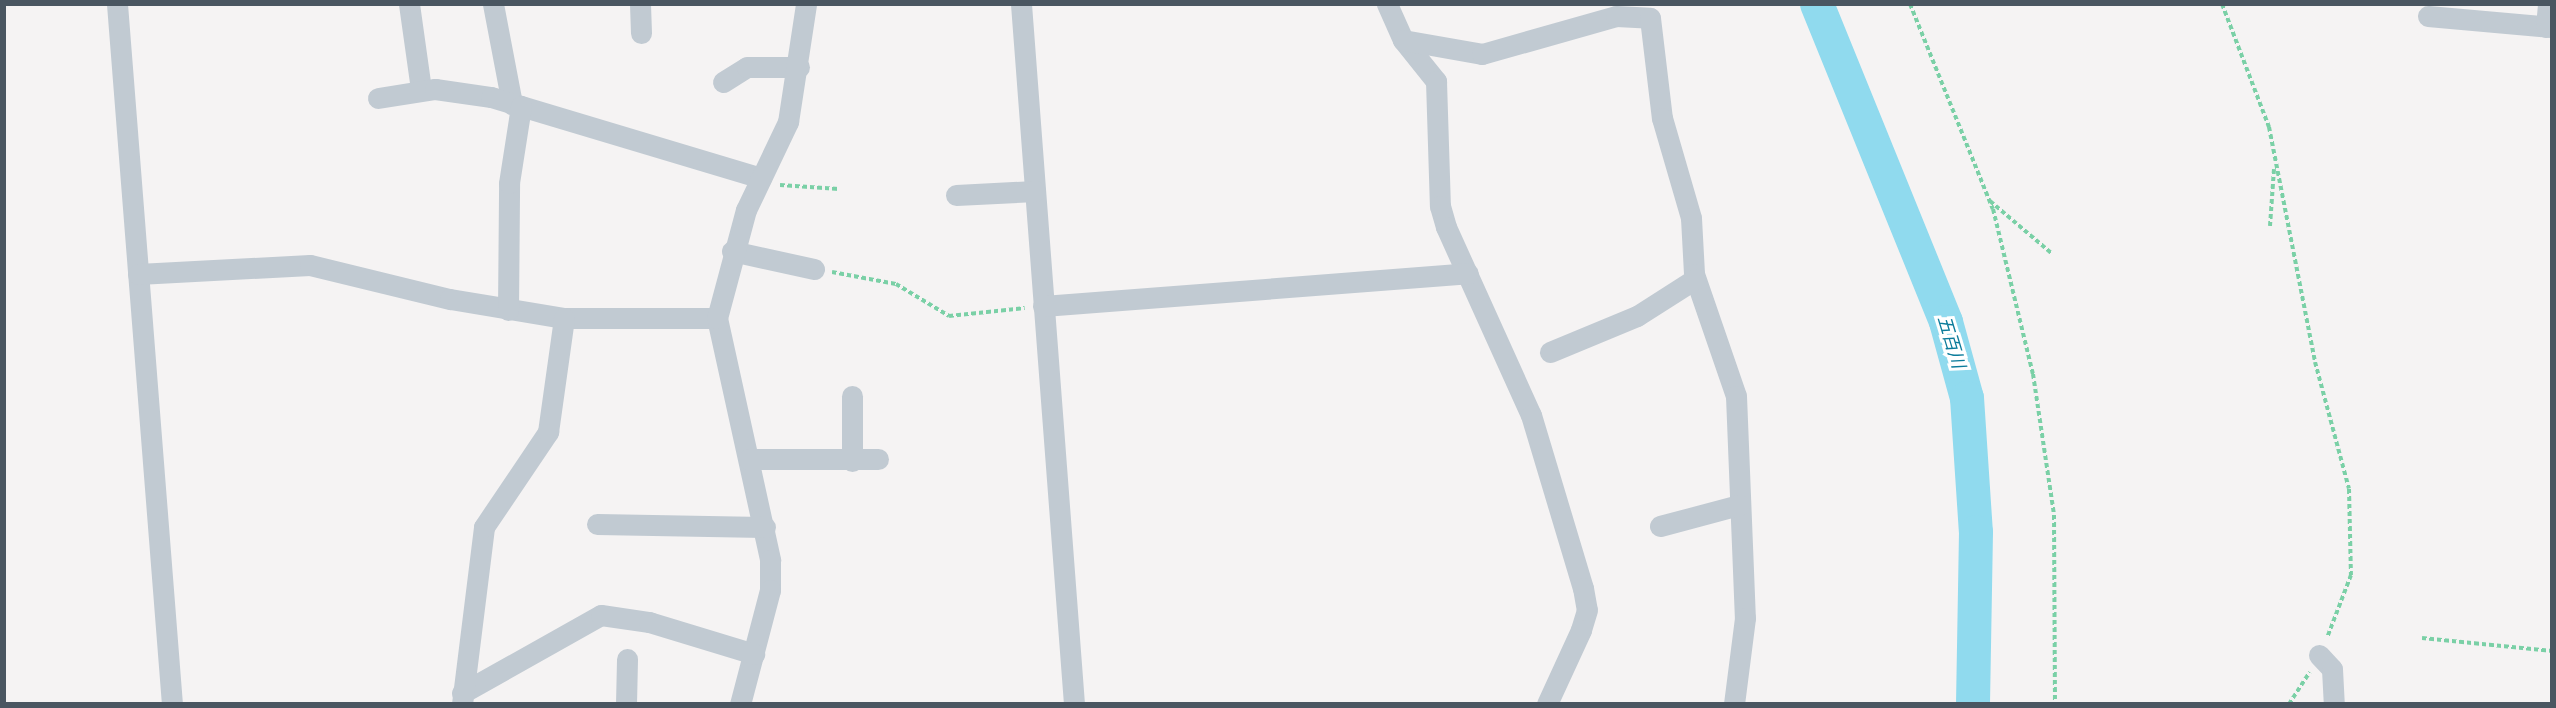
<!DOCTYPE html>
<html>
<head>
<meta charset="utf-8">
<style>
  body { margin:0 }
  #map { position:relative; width:2556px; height:708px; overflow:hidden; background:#f5f3f3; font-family:"Roboto Condensed","Noto Sans JP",sans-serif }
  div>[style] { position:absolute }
  .river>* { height:34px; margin:-17px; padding:0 17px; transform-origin:17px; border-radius:17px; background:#90daee }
  .path>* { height:4px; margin-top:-2px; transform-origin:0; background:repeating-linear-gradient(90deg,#7ad0a6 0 4.5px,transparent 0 7.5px) }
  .minor>* { height:21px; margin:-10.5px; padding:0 10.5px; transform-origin:10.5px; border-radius:10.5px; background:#c1cad2 }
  span { translate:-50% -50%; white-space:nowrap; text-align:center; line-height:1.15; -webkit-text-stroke:6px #fff; paint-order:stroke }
  .water-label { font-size:18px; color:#0c7c9b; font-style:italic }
  .frame { position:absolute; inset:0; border:6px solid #4a5661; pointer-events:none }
</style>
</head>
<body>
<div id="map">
  <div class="river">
    <i style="left:1817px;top:4px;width:343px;rotate:67.9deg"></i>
    <i style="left:1946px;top:322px;width:79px;rotate:74.6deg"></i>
    <i style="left:1967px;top:398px;width:134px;rotate:86.2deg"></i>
    <i style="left:1976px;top:532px;width:172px;rotate:91deg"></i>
  </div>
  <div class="path">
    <i style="left:1910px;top:4px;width:221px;rotate:68deg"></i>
    <i style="left:1993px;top:209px;width:170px;rotate:76.4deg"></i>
    <i style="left:2033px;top:374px;width:143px;rotate:81.5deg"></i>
    <i style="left:2054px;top:515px;width:189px;rotate:89.7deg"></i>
    <i style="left:2222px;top:4px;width:132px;rotate:69.1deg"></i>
    <i style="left:2269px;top:127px;width:239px;rotate:78.9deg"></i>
    <i style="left:2315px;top:362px;width:131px;rotate:75deg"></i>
    <i style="left:2349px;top:489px;width:86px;rotate:88.7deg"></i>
    <i style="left:2351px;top:575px;width:67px;rotate:110.9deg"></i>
    <i style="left:780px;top:185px;width:59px;rotate:3.9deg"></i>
    <i style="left:1990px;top:201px;width:80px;rotate:40.4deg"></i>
    <i style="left:2270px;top:226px;width:57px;rotate:-86deg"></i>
    <i style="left:832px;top:272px;width:65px;rotate:10.6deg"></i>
    <i style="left:896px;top:284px;width:62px;rotate:31.1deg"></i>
    <i style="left:949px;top:316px;width:76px;rotate:-6deg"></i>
    <i style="left:2422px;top:638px;width:131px;rotate:5.7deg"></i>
    <i style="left:2289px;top:704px;width:38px;rotate:-57deg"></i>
  </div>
  <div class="minor">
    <i style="left:117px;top:4px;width:702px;rotate:85.51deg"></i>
    <i style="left:409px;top:4px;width:86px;rotate:82deg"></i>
    <i style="left:493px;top:4px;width:102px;rotate:79.2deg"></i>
    <i style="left:640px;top:4px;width:29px;rotate:88deg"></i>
    <i style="left:1021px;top:4px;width:702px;rotate:85.67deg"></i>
    <i style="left:1387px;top:4px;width:39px;rotate:66deg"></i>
    <i style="left:1403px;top:40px;width:53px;rotate:51.2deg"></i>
    <i style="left:1436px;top:81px;width:125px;rotate:88.2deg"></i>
    <i style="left:1440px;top:206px;width:22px;rotate:74deg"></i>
    <i style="left:1446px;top:227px;width:206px;rotate:65.7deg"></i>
    <i style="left:1531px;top:415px;width:181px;rotate:73.3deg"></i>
    <i style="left:1583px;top:588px;width:22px;rotate:80deg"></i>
    <i style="left:1587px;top:610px;width:21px;rotate:107deg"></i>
    <i style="left:1581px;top:630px;width:81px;rotate:114.7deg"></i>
    <i style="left:2428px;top:16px;width:124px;rotate:5.1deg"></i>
    <i style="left:2546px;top:27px;width:23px;rotate:-85deg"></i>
    <i style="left:1403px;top:40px;width:80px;rotate:10deg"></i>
    <i style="left:1482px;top:54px;width:139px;rotate:-15.8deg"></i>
    <i style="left:1616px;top:16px;width:34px;rotate:3deg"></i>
    <i style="left:1650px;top:18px;width:101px;rotate:83.2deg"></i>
    <i style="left:1662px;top:118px;width:104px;rotate:73.8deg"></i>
    <i style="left:1691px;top:218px;width:56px;rotate:86.9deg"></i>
    <i style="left:1694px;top:274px;width:129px;rotate:71deg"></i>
    <i style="left:1736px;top:396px;width:222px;rotate:87.7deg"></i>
    <i style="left:1745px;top:618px;width:87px;rotate:97.3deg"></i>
    <i style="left:723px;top:82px;width:28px;rotate:-32deg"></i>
    <i style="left:747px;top:67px;width:52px"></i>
    <i style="left:378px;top:98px;width:58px;rotate:-9deg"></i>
    <i style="left:435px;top:89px;width:57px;rotate:8.1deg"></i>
    <i style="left:491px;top:97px;width:282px;rotate:16.7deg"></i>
    <i style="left:956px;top:195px;width:79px;rotate:-2.9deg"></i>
    <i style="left:732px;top:251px;width:84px;rotate:12.4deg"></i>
    <i style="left:138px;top:274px;width:172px;rotate:-3deg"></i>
    <i style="left:310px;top:265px;width:144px;rotate:13.7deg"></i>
    <i style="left:450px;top:299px;width:116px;rotate:9.5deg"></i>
    <i style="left:564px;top:318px;width:153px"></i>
    <i style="left:717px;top:318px;width:248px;rotate:77.6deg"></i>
    <i style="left:770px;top:560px;width:30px;rotate:90deg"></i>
    <i style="left:770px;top:590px;width:118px;rotate:104.7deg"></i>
    <i style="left:1043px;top:306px;width:426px;rotate:-4.4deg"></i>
    <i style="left:508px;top:310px;width:127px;rotate:-89.5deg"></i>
    <i style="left:509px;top:183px;width:78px;rotate:-81.1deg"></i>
    <i style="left:717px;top:318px;width:112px;rotate:-75deg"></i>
    <i style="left:746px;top:210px;width:98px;rotate:-64.5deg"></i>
    <i style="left:788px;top:122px;width:119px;rotate:-81.3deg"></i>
    <i style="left:1550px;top:352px;width:94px;rotate:-22.5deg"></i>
    <i style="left:1637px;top:316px;width:69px;rotate:-32.5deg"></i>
    <i style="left:852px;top:396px;width:65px;rotate:90deg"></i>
    <i style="left:749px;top:459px;width:129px"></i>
    <i style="left:597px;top:524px;width:168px;rotate:1deg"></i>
    <i style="left:1660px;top:526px;width:82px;rotate:-14.9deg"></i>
    <i style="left:2319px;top:655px;width:19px;rotate:47deg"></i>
    <i style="left:2332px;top:669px;width:35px;rotate:87deg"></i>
    <i style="left:462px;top:693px;width:159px;rotate:-29.3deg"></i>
    <i style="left:601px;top:615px;width:49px;rotate:8.3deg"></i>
    <i style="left:649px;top:622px;width:110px;rotate:16.9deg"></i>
    <i style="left:462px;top:704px;width:178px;rotate:-82.9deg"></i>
    <i style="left:484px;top:527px;width:115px;rotate:-56deg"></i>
    <i style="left:548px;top:432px;width:115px;rotate:-82deg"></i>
    <i style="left:626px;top:704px;width:45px;rotate:-88.7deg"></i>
  </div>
  <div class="water-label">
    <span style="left:1951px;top:342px;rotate:73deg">五百川</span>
  </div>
  <div class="frame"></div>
</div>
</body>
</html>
